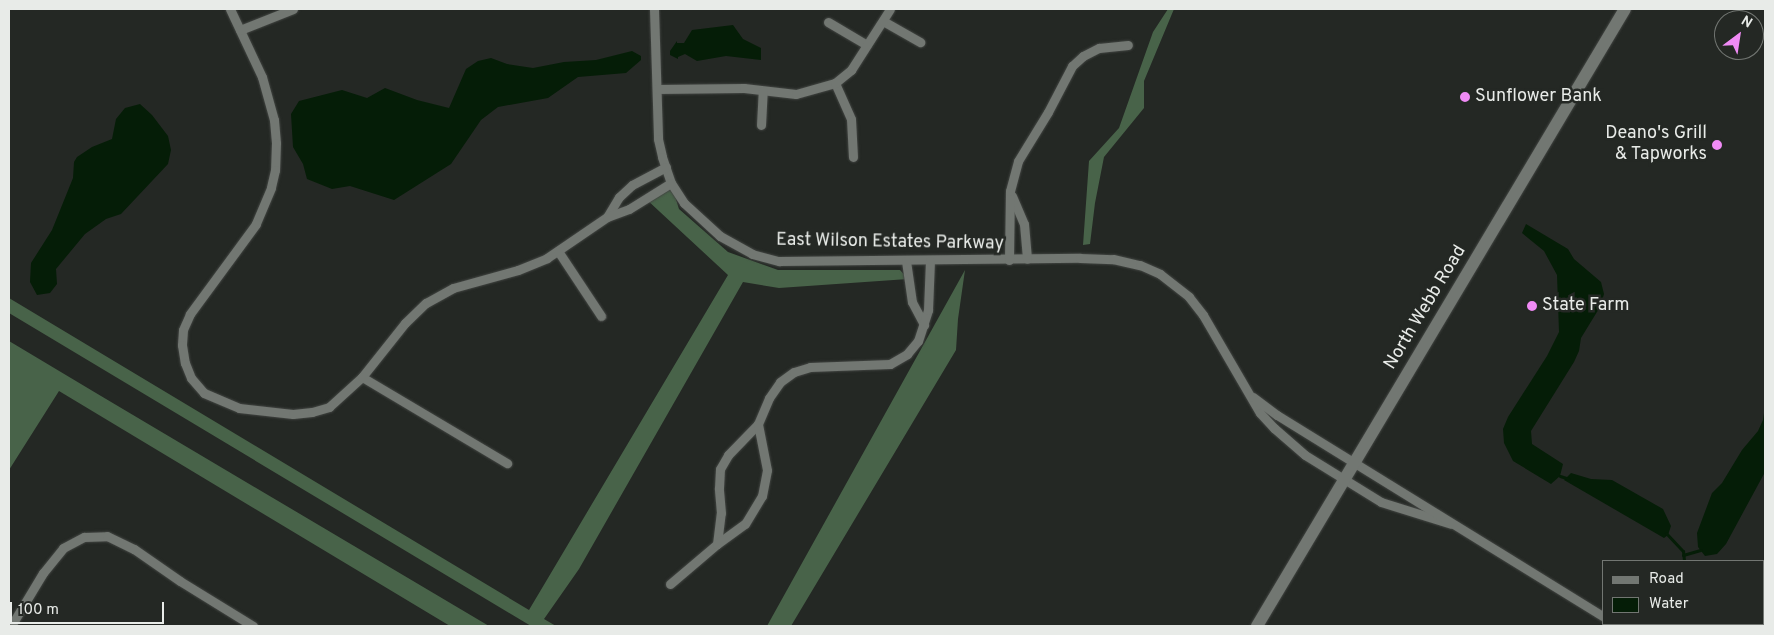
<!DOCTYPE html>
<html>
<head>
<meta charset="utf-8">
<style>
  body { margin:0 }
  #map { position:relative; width:1774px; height:635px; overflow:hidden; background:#242824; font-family:Overpass,sans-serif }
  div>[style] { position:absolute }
  .forest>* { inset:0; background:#486349 }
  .water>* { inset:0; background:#051d07 }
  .stream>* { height:3px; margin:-1.5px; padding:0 1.5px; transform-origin:1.5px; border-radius:1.5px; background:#051d07 }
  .roads { filter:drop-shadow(0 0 1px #424542) drop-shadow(0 0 1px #424542) }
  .street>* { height:9px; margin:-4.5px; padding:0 4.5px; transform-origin:4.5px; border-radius:4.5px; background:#727772 }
  .secondary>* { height:12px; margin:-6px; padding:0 6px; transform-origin:6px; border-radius:6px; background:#727772 }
  .dots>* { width:14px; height:14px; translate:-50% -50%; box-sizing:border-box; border:2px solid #242824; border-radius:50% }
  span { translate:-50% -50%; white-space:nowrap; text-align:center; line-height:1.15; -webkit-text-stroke:5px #242824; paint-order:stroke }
  .poi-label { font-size:18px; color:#e8ebe8 }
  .left { translate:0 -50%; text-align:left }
  .right { translate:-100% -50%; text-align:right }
  .street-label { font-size:18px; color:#e8ebe8 }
  .frame { position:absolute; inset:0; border:10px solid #e8ebe8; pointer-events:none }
  .legend { position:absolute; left:1602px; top:560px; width:162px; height:65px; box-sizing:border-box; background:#242824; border:1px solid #727672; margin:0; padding:6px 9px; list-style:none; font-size:15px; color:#e8ebe8 }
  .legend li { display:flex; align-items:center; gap:10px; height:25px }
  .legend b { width:25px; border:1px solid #727672 }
  .north { position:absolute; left:1714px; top:10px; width:50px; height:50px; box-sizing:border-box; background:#242824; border:1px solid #727672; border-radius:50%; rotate:31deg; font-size:14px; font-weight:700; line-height:20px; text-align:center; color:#e8ebe8 }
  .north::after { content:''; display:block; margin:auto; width:18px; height:22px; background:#f08bf5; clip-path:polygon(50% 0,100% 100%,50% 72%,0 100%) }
  .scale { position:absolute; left:10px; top:602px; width:154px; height:22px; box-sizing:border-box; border:2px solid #e8ebe8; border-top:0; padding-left:6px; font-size:15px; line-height:18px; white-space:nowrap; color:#e8ebe8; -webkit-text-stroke:4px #242824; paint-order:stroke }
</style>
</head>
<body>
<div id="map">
  <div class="forest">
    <i style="clip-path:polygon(1168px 9px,1174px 9px,1144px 81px,1144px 108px,1104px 157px,1095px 203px,1090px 244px,1083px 245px,1089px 161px,1119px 128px,1153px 32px)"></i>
    <i style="clip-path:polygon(671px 183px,679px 209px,728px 252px,778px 270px,900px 270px,908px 279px,779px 288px,743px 282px,579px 569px,544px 619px,556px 626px,531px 626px,9px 313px,9px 298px,529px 610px,728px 275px,646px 199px)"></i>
    <i style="clip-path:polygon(965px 270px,958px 319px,956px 350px,791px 626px,767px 626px)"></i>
    <i style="clip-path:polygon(9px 341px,101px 396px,489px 626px,450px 626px,59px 391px,9px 470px)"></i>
  </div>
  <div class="water">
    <i style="clip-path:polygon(733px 25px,743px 39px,761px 48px,761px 60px,726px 56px,697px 61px,685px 54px,678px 57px,678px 59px,670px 55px,670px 51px,677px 41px,677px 43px,684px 43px,692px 30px)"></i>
    <i style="clip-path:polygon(632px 51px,641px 56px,641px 60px,626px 73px,578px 77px,548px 98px,498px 107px,481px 120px,451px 164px,394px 200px,350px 186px,332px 189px,307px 179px,303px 164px,293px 147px,291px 114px,299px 101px,342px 90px,367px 98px,385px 88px,417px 100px,449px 108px,466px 69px,478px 61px,491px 58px,507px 64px,533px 68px,564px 62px,596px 60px)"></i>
    <i style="clip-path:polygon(140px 104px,152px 115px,168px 136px,171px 150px,168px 164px,121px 214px,106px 219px,85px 234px,56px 269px,57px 284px,50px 293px,37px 295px,30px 282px,31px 263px,52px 230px,73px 178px,74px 162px,77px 157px,92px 147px,112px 139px,116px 119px,125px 108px)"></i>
    <i style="clip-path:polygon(1526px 224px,1568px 249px,1574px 259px,1601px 282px,1604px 294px,1600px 307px,1581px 338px,1579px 351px,1574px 362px,1531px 431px,1532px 444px,1563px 464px,1560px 476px,1551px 484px,1513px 461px,1504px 443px,1503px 429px,1508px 417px,1547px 356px,1559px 332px,1557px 275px,1544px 251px,1522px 233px)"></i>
    <i style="clip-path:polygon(1765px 406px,1765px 472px,1726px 544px,1717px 554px,1705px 556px,1698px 547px,1697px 533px,1712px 493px,1722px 483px,1742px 450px,1758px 431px,1763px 420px)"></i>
    <i style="clip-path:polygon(1571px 473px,1591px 479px,1612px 480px,1663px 509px,1671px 526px,1668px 535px,1664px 538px,1564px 480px)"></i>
  </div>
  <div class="stream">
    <i style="left:1560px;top:476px;width:9px;rotate:18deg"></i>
    <i style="left:1666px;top:533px;width:25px;rotate:47deg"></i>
    <i style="left:1683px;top:551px;width:10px;rotate:84deg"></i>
    <i style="left:1683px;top:555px;width:18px;rotate:-16deg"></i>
    <i style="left:1656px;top:626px;width:3px;rotate:-45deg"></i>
  </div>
  <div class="roads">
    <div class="street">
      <i style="left:230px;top:9px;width:75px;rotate:64.8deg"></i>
      <i style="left:262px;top:77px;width:45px;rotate:74.4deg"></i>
      <i style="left:274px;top:120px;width:23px;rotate:85deg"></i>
      <i style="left:276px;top:143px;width:27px;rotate:92deg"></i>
      <i style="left:275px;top:170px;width:18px;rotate:103deg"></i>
      <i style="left:271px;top:188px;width:39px;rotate:113deg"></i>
      <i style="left:256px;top:224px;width:112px;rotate:126.3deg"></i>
      <i style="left:190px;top:314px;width:17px;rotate:114deg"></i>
      <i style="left:183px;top:330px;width:15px;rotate:94deg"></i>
      <i style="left:182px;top:345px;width:18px;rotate:81deg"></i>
      <i style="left:185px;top:363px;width:16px;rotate:68deg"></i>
      <i style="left:191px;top:378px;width:20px;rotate:49deg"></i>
      <i style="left:204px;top:393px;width:38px;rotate:23deg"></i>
      <i style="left:239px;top:408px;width:54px;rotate:6.3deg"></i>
      <i style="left:293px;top:414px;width:19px;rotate:-6deg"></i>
      <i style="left:312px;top:412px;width:18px;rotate:-16deg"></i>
      <i style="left:329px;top:407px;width:45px;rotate:-42.3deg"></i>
      <i style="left:362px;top:377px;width:69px;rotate:-51.5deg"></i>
      <i style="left:405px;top:323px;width:29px;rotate:-44deg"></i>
      <i style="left:426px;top:303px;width:31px;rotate:-29deg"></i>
      <i style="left:453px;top:288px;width:67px;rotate:-15.5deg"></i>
      <i style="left:518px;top:270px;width:31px;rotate:-22deg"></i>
      <i style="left:547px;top:258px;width:73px;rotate:-34.3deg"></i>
      <i style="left:654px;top:9px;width:130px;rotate:88.2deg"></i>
      <i style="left:658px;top:139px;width:18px;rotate:77deg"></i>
      <i style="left:662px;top:157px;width:28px;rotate:71deg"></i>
      <i style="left:671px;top:183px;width:24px;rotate:57deg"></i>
      <i style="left:684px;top:203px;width:49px;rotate:42.5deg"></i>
      <i style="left:720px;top:236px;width:37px;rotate:29deg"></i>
      <i style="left:752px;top:254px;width:28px;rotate:15deg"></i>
      <i style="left:779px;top:261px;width:301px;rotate:-0.6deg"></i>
      <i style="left:1080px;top:258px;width:33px;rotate:2deg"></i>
      <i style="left:1113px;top:259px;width:28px;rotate:13deg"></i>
      <i style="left:1140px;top:265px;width:22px;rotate:24deg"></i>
      <i style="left:1160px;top:274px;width:37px;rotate:38deg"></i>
      <i style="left:1189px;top:297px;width:23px;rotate:52deg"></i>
      <i style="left:1203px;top:315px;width:113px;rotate:59.8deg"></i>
      <i style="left:1260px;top:413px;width:21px;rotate:47deg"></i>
      <i style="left:1274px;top:428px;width:41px;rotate:41.1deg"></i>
      <i style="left:1305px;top:455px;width:89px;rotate:31.7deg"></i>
      <i style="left:1381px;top:502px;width:73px;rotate:17.4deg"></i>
      <i style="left:883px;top:21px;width:43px;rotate:29.6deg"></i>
      <i style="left:828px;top:22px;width:45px;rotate:30.5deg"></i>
      <i style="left:240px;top:30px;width:57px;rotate:-21.6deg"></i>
      <i style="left:835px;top:83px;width:39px;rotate:66deg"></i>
      <i style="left:851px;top:119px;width:38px;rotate:87deg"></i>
      <i style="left:657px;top:89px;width:87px;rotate:-0.7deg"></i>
      <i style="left:744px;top:88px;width:52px;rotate:6.6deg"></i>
      <i style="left:796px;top:94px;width:41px;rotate:-15.8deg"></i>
      <i style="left:835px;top:83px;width:21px;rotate:-39deg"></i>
      <i style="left:851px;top:70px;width:72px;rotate:-57.4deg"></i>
      <i style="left:761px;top:125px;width:34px;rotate:-87deg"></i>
      <i style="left:666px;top:167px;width:38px;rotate:152deg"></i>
      <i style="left:632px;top:185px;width:18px;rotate:137deg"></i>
      <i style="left:619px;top:197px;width:23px;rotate:121deg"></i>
      <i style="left:607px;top:217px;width:23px;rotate:-20deg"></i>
      <i style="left:629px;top:209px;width:49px;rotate:-31.8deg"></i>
      <i style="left:1012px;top:196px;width:30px;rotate:67deg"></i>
      <i style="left:1024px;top:224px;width:35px;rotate:85deg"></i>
      <i style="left:558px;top:251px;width:78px;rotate:56.5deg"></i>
      <i style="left:1009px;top:260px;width:69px;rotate:-89.2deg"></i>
      <i style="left:1010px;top:191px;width:31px;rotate:-75deg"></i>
      <i style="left:1018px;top:161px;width:57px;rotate:-58.5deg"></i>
      <i style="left:1048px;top:112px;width:52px;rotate:-62.4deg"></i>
      <i style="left:1072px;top:66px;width:15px;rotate:-42deg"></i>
      <i style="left:1083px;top:56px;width:18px;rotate:-27deg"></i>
      <i style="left:1099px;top:48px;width:29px;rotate:-6deg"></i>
      <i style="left:906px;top:261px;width:41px;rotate:81.7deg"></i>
      <i style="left:912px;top:302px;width:26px;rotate:62deg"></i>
      <i style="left:362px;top:377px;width:169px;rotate:30.7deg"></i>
      <i style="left:1253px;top:397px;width:30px;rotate:37deg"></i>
      <i style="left:1277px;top:415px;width:383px;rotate:31.7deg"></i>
      <i style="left:717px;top:544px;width:31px;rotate:-83deg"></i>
      <i style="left:721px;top:513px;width:25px;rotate:-95deg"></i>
      <i style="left:719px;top:488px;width:19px;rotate:-87deg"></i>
      <i style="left:720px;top:469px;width:16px;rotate:-60deg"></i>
      <i style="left:728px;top:455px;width:43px;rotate:-45.9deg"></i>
      <i style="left:758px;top:424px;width:28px;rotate:-67deg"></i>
      <i style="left:769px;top:398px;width:19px;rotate:-55deg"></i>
      <i style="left:780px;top:382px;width:17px;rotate:-36deg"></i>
      <i style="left:794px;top:372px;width:17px;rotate:-17deg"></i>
      <i style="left:810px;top:367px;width:80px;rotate:-2.1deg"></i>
      <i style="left:890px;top:364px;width:20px;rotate:-30deg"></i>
      <i style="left:907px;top:354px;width:17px;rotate:-50deg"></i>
      <i style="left:918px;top:341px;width:33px;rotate:-72deg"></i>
      <i style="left:928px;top:310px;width:49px;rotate:-87.7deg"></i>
      <i style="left:670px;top:584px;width:62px;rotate:-40.4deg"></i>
      <i style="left:717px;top:544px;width:34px;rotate:-36deg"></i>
      <i style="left:745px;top:524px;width:33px;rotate:-59deg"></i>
      <i style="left:762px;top:496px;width:26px;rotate:-79deg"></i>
      <i style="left:767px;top:470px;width:47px;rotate:-101.1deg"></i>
      <i style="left:1616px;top:624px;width:4px;rotate:27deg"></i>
      <i style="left:11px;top:626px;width:62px;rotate:-58.9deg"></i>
      <i style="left:43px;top:573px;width:32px;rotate:-51deg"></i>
      <i style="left:63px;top:548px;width:24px;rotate:-28deg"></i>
      <i style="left:84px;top:537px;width:23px;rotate:-2deg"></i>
      <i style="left:107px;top:536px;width:30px;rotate:26deg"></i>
      <i style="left:134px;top:549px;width:56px;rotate:34.8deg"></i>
      <i style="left:180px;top:581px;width:86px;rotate:31.7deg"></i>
    </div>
    <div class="secondary">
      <i style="left:1257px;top:626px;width:718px;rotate:-59.19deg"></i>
    </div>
  </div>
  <div class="dots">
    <i style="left:1465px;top:97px;background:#f08bf5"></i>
    <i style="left:1717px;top:145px;background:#f08bf5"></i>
    <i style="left:1532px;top:306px;background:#f08bf5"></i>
  </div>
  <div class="poi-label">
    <span class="left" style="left:1475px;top:97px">Sunflower Bank</span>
    <span class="right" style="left:1707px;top:145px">Deano's Grill<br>&amp; Tapworks</span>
    <span class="left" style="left:1542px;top:306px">State Farm</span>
  </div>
  <div class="street-label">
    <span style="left:890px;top:243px;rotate:1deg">East Wilson Estates Parkway</span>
    <span style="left:1426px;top:308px;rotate:-59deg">North Webb Road</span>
  </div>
  <div class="frame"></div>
  <ul class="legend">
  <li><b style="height:6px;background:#727772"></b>Road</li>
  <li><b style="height:14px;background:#051d07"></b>Water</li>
  </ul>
  <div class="north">N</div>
  <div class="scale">100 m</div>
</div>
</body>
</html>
